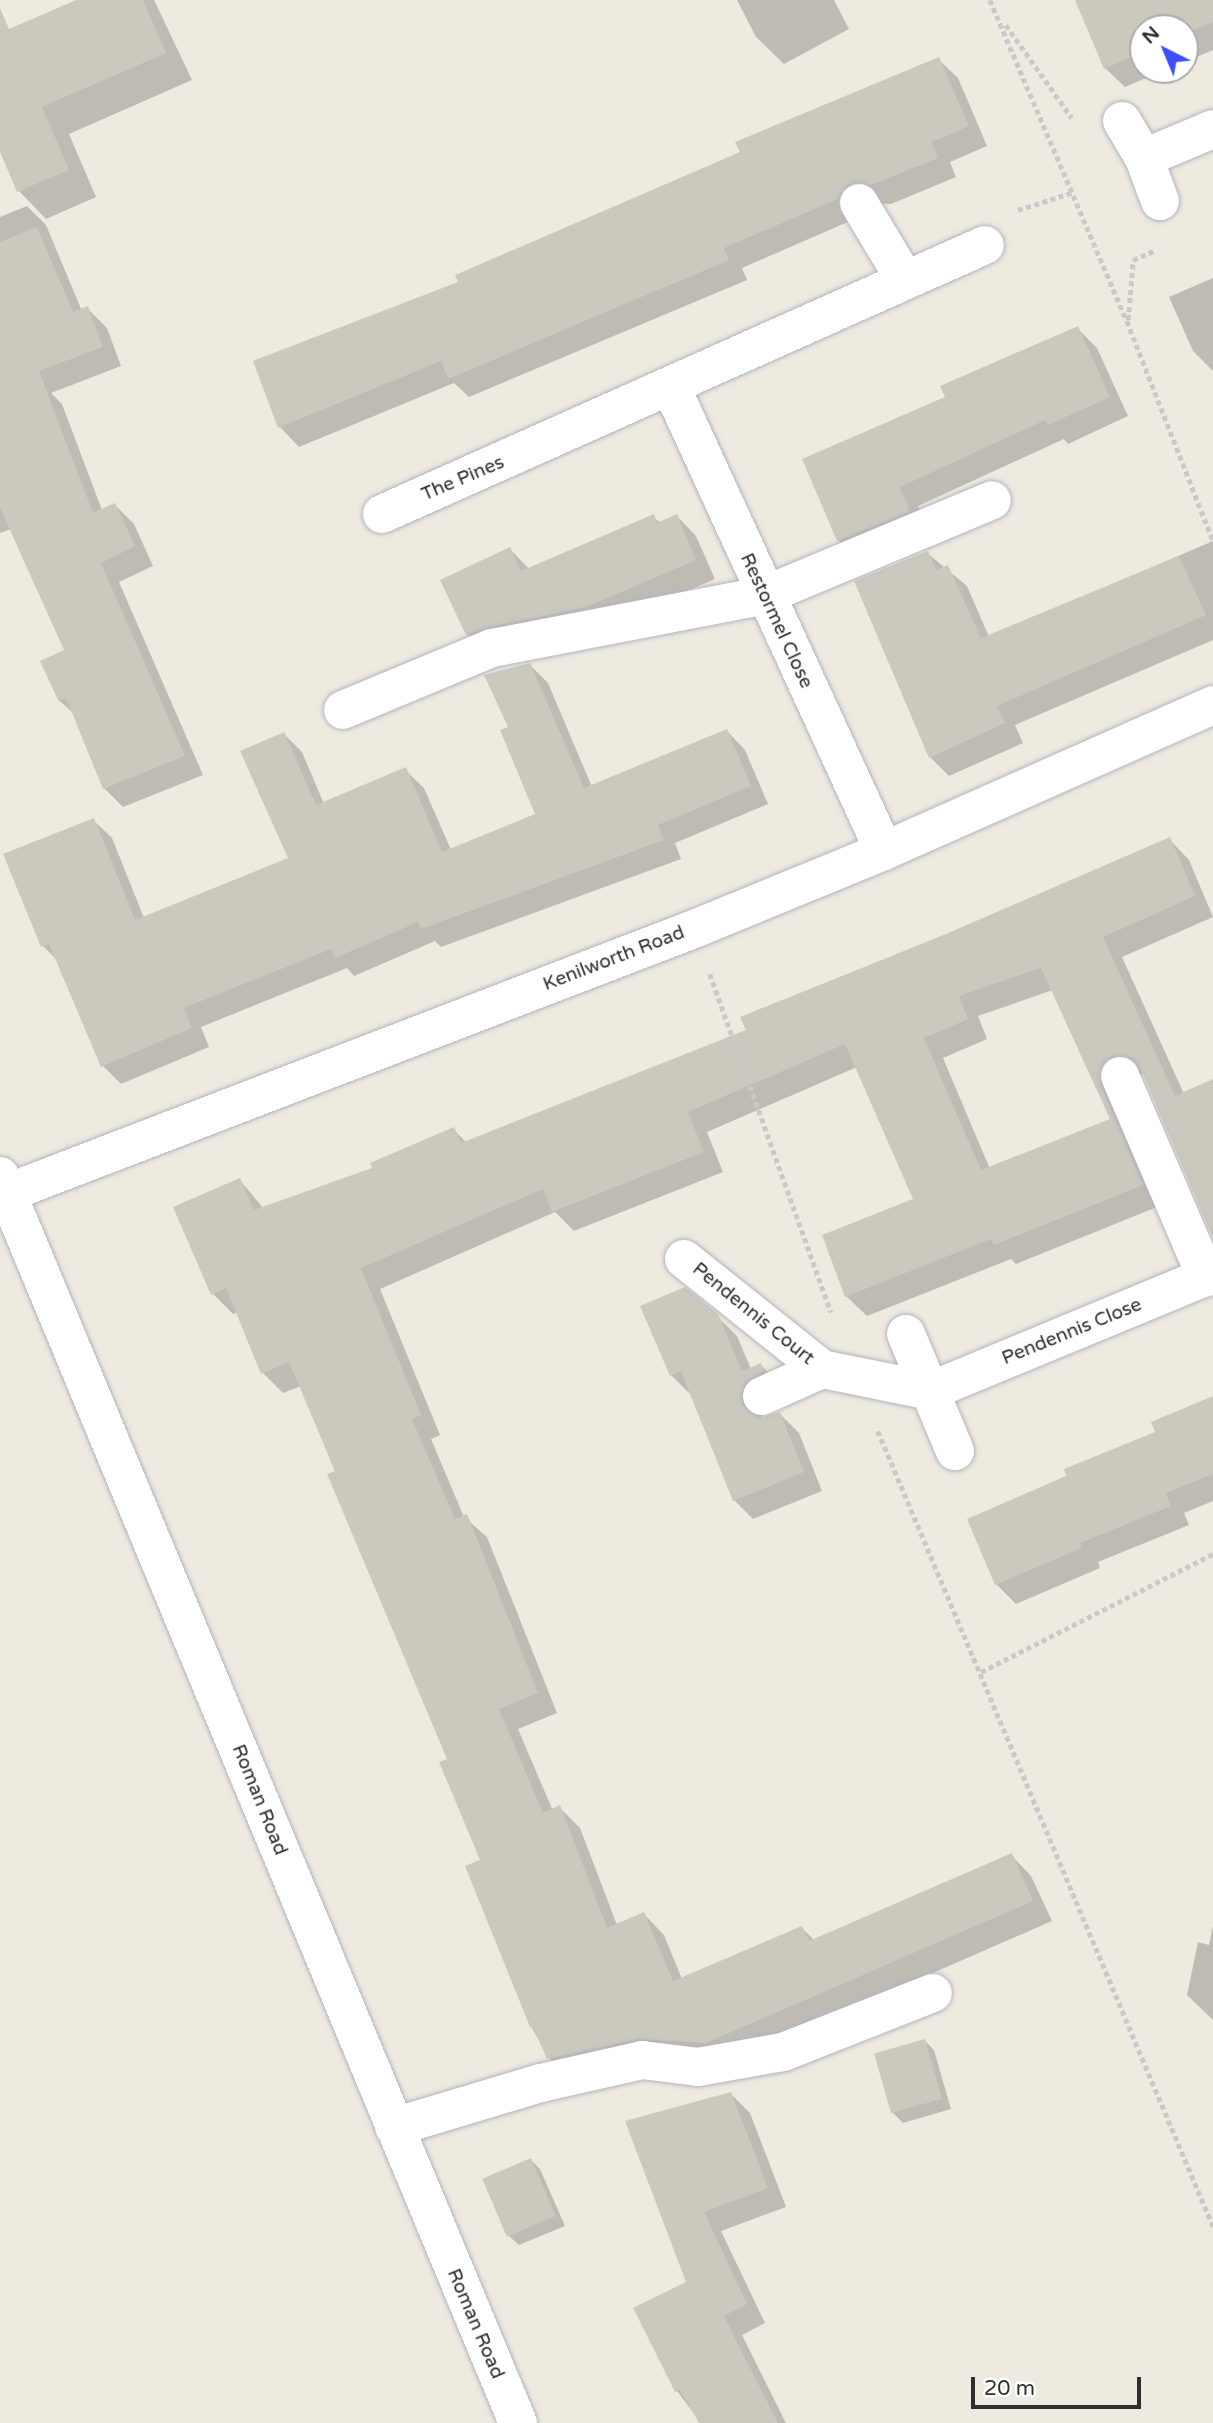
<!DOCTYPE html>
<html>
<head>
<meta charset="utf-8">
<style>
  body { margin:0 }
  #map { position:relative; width:1213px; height:2423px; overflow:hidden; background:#efeae0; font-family:"Varela Round",sans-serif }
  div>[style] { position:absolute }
  .shadow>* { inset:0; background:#0003 }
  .building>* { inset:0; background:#cbc8be; transform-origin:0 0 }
  .path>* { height:4.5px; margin-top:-2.25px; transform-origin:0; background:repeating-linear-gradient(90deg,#c9c9c9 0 5px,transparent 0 8.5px) }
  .roads { filter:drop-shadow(0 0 2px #b4b4c1) drop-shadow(0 0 2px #b4b4c1) }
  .minor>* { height:38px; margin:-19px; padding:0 19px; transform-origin:19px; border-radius:19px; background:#fff }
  span { translate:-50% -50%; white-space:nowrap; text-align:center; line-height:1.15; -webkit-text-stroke:5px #fff; paint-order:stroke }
  .street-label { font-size:19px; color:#2e2e2e }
  .north { position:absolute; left:1129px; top:14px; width:70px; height:70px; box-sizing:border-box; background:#fff; border:2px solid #ababab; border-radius:50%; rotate:317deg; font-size:19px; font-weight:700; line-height:28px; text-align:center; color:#2e2e2e }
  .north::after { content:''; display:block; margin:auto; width:24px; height:32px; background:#3d4eff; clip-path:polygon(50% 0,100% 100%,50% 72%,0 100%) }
  .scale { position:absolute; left:971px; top:2377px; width:170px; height:32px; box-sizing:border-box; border:4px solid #2e2e2e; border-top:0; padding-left:9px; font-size:21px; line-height:24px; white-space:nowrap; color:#2e2e2e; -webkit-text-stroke:5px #fff; paint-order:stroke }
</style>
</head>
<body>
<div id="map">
  <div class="shadow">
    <i style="clip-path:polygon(80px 0,154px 0,192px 80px,69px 134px,96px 197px,46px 219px,19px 191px,0 148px,0 35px)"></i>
    <i style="clip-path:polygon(737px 0,834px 0,849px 29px,784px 64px,756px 37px)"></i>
    <i style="clip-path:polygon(1079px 0,1213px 0,1213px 50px,1185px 62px,1185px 28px,1143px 28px,1143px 70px,1165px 70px,1125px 87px,1105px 68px)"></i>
    <i style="clip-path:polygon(938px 59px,958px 78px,987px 146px,950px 162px,956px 177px,891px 204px,868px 203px,857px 218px,742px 268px,747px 280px,469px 397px,454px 383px,299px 447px,280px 427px,255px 362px,461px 283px)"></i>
    <i style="clip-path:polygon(27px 206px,46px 225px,82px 311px,88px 309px,107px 328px,121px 366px,51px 393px,62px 404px,102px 510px,115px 505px,134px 524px,153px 566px,119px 582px,203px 775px,123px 807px,104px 788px,75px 715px,60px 701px,66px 651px,11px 529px,0 533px,0 217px)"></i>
    <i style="clip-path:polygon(1213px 278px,1213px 370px,1212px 370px,1193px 351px,1169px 297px)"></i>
    <i style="clip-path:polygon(1077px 328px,1097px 348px,1128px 416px,1068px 444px,1064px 439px,918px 506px,928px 530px,858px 560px,838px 540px,948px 398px)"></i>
    <i style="clip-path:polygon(653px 516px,660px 523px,677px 516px,696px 536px,715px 579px,604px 627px,487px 654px,467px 634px,510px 549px,530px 570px)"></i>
    <i style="clip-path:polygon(1213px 541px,1213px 640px,1015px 725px,1023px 743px,949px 776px,930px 757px,927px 553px,967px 586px,989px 637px)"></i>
    <i style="clip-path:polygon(530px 665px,548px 683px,592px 787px,727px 731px,745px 750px,768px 804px,675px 843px,681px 859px,441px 947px,435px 941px,354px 976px,347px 968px,201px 1027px,209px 1047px,121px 1084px,103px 1066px,59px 962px,43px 946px,93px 820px,112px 838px,144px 918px,290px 858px,284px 734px,302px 752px,324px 804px,405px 770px,424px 788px,451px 850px,537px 815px,510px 728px)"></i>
    <i style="clip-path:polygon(evenodd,1169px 839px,1189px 860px,1213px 917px,1122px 957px,1184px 1094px,1213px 1081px,1213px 1208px,1145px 1074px,1133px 1075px,1162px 1205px,1016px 1264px,1011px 1259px,867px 1316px,846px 1296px,915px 1200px,857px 1067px,707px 1132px,723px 1172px,574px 1231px,555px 1212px,380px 1289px,440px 1435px,431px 1439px,464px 1517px,487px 1537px,557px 1713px,518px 1729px,553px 1811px,559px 1807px,580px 1828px,617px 1925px,644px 1914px,664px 1935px,682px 1979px,802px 1928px,815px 1941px,1011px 1855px,1031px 1876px,1052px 1921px,727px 2063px,569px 2079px,549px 2058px,531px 2026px,450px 1760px,301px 1386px,283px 1393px,263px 1373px,238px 1312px,233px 1314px,213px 1294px,240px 1180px,263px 1208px,374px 1169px,453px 1129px,467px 1143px,748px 1031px,947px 936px,1169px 839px,1053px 990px,1113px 1120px,990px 1169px,943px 1058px,987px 1039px,978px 1016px,1053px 990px)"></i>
    <i style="clip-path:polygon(717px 1316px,737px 1336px,751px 1369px,761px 1365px,780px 1385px,763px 1403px,762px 1419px,780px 1414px,799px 1433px,822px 1491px,753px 1519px,734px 1500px,690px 1394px,671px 1375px)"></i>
    <i style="clip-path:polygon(1213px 1398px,1213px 1501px,1184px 1513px,1189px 1525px,1098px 1562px,1100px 1568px,1016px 1604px,996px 1584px,1069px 1477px,1157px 1433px)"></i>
    <i style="clip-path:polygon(1213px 1925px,1213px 2020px,1187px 1995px,1198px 1942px,1209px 1945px)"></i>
    <i style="clip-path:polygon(925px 2041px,934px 2050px,951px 2109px,903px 2123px,893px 2113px)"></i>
    <i style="clip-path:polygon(731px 2094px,750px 2113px,786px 2207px,721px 2231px,765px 2323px,742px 2335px,786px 2423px,701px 2423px,677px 2391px,688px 2282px)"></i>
    <i style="clip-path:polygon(531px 2160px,540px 2169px,565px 2226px,519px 2245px,509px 2236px)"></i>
  </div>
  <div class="building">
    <i style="clip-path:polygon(76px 0,143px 0,166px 53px,42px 107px,69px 170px,17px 192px,0 152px,0 8px,9px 29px)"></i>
    <i style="clip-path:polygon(1075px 0,1213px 0,1213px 22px,1185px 34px,1185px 28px,1143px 28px,1143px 52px,1104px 69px)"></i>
    <i style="clip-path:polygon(939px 57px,969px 126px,932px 142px,938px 158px,871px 185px,848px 184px,838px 199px,724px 248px,729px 260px,448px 379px,441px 361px,278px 428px,253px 361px,458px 282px,455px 275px,740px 152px,735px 142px)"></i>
    <i style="clip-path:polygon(37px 227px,73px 312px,88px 306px,103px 347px,39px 371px,93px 513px,115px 503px,135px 546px,101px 563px,185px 756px,103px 789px,66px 698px,59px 702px,40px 661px,64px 650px,0 508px,0 242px)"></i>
    <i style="clip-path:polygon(1078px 326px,1110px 397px,1048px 425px,1045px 420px,900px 487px,910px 511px,837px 541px,802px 459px,945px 397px,940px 386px)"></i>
    <i style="clip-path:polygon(654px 514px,657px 523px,677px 514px,696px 560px,584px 608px,488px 627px,466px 635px,440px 580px,510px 547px,521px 571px)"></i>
    <i style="clip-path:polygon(928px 551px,936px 570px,948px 565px,981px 638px,1179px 556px,1206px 615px,997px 706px,1005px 723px,929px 758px,854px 581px)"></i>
    <i style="clip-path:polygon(530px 663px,584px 788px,727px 729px,751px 786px,658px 825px,664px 840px,421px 929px,418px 922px,335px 958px,331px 949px,184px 1008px,192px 1028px,101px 1067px,49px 944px,41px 947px,3px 854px,94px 818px,135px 920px,288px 858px,240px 751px,284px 732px,316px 805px,406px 767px,442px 852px,535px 814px,500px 730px,508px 727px,484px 675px)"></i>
    <i style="clip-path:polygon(evenodd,1170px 837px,1195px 896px,1103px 937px,1175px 1096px,1213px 1079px,1213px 1238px,1140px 1067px,1133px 1058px,1112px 1056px,1102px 1063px,1100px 1084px,1143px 1185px,994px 1245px,991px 1239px,845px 1297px,822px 1235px,913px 1199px,845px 1044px,688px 1112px,704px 1152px,552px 1212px,543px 1189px,361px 1268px,421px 1415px,412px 1419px,455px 1519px,467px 1514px,538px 1693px,499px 1709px,543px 1813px,560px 1805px,607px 1928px,644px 1912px,673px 1981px,802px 1926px,809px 1941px,1012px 1853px,1033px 1901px,706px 2043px,638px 2039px,547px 2059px,533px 2026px,530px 2027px,465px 1866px,480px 1860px,439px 1762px,447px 1759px,327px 1474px,335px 1471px,289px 1362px,261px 1374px,226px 1288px,211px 1295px,173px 1207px,240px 1178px,254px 1210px,372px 1168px,370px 1163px,454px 1127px,461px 1143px,746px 1030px,740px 1017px,946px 934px,1170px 837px,1041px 968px,1110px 1119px,981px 1170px,924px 1038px,968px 1019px,959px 996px,1041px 968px)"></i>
    <i style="clip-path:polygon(685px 1287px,718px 1314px,742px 1371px,761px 1363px,764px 1371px,744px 1384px,742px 1404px,759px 1418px,780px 1412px,804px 1472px,733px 1501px,681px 1371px,670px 1376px,640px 1306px)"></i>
    <i style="clip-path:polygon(1213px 1396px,1213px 1474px,1166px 1493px,1171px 1506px,1080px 1543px,1082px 1548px,995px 1585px,967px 1519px,1066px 1476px,1064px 1469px,1155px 1432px,1151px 1422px)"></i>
    <i style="left:925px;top:2039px;width:62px;height:53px;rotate:74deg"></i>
    <i style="clip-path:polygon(731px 2092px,768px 2188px,704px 2212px,747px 2304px,724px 2316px,778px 2423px,699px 2423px,680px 2390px,675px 2392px,633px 2308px,686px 2282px,625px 2121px)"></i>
    <i style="left:531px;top:2158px;width:63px;height:53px;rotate:67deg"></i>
  </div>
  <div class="path">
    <i style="left:990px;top:0;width:349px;rotate:66.9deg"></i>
    <i style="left:1127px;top:321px;width:235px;rotate:68.6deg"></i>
    <i style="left:1006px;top:25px;width:114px;rotate:54.6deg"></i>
    <i style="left:1018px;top:210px;width:59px;rotate:-17.8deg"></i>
    <i style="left:1128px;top:320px;width:60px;rotate:-85.2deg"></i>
    <i style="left:1133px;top:260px;width:22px;rotate:-24deg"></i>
    <i style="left:710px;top:974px;width:359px;rotate:70.3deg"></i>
    <i style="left:878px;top:1431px;width:863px;rotate:67.15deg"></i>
    <i style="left:981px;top:1672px;width:260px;rotate:-27deg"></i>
  </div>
  <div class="roads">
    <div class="minor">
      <i style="left:1122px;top:121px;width:43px;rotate:59.3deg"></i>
      <i style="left:1144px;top:158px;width:46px;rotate:69.6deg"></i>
      <i style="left:1144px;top:158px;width:75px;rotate:-22.8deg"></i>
      <i style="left:859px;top:203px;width:90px;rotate:59.1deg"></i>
      <i style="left:672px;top:389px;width:508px;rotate:65.35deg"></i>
      <i style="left:382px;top:514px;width:660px;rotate:-24.04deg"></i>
      <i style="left:343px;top:710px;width:161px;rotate:-22.6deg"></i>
      <i style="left:492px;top:648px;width:276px;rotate:-10.9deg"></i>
      <i style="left:763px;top:596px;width:248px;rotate:-22.7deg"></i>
      <i style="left:1120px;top:1076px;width:219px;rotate:66.8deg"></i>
      <i style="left:0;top:1176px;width:1350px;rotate:67.44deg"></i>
      <i style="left:7px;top:1193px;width:736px;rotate:-21.02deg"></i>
      <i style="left:694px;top:929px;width:205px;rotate:-22.3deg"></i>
      <i style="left:884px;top:851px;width:360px;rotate:-23.9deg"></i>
      <i style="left:684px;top:1259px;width:176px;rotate:38.6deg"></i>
      <i style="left:906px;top:1334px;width:127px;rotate:67.3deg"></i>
      <i style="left:762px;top:1396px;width:66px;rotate:-24.2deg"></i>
      <i style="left:822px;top:1369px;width:110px;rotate:11.5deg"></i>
      <i style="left:930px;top:1391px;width:306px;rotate:-22.5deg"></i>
      <i style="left:394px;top:2127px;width:153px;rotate:-16.7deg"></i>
      <i style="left:541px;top:2083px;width:104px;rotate:-12.8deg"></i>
      <i style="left:642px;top:2060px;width:56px;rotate:7.1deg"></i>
      <i style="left:698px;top:2067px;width:86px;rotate:-10deg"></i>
      <i style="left:783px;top:2052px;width:161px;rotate:-21.5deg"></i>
    </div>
  </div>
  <div class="street-label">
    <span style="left:463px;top:479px;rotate:-23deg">The Pines</span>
    <span style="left:776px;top:621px;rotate:65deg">Restormel Close</span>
    <span style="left:614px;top:959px;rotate:-21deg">Kenilworth Road</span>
    <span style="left:753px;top:1314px;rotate:39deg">Pendennis Court</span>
    <span style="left:1072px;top:1332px;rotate:-22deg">Pendennis Close</span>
    <span style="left:259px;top:1800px;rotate:68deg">Roman Road</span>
    <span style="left:475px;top:2324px;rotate:67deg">Roman Road</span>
  </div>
  <div class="north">N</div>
  <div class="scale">20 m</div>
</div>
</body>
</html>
